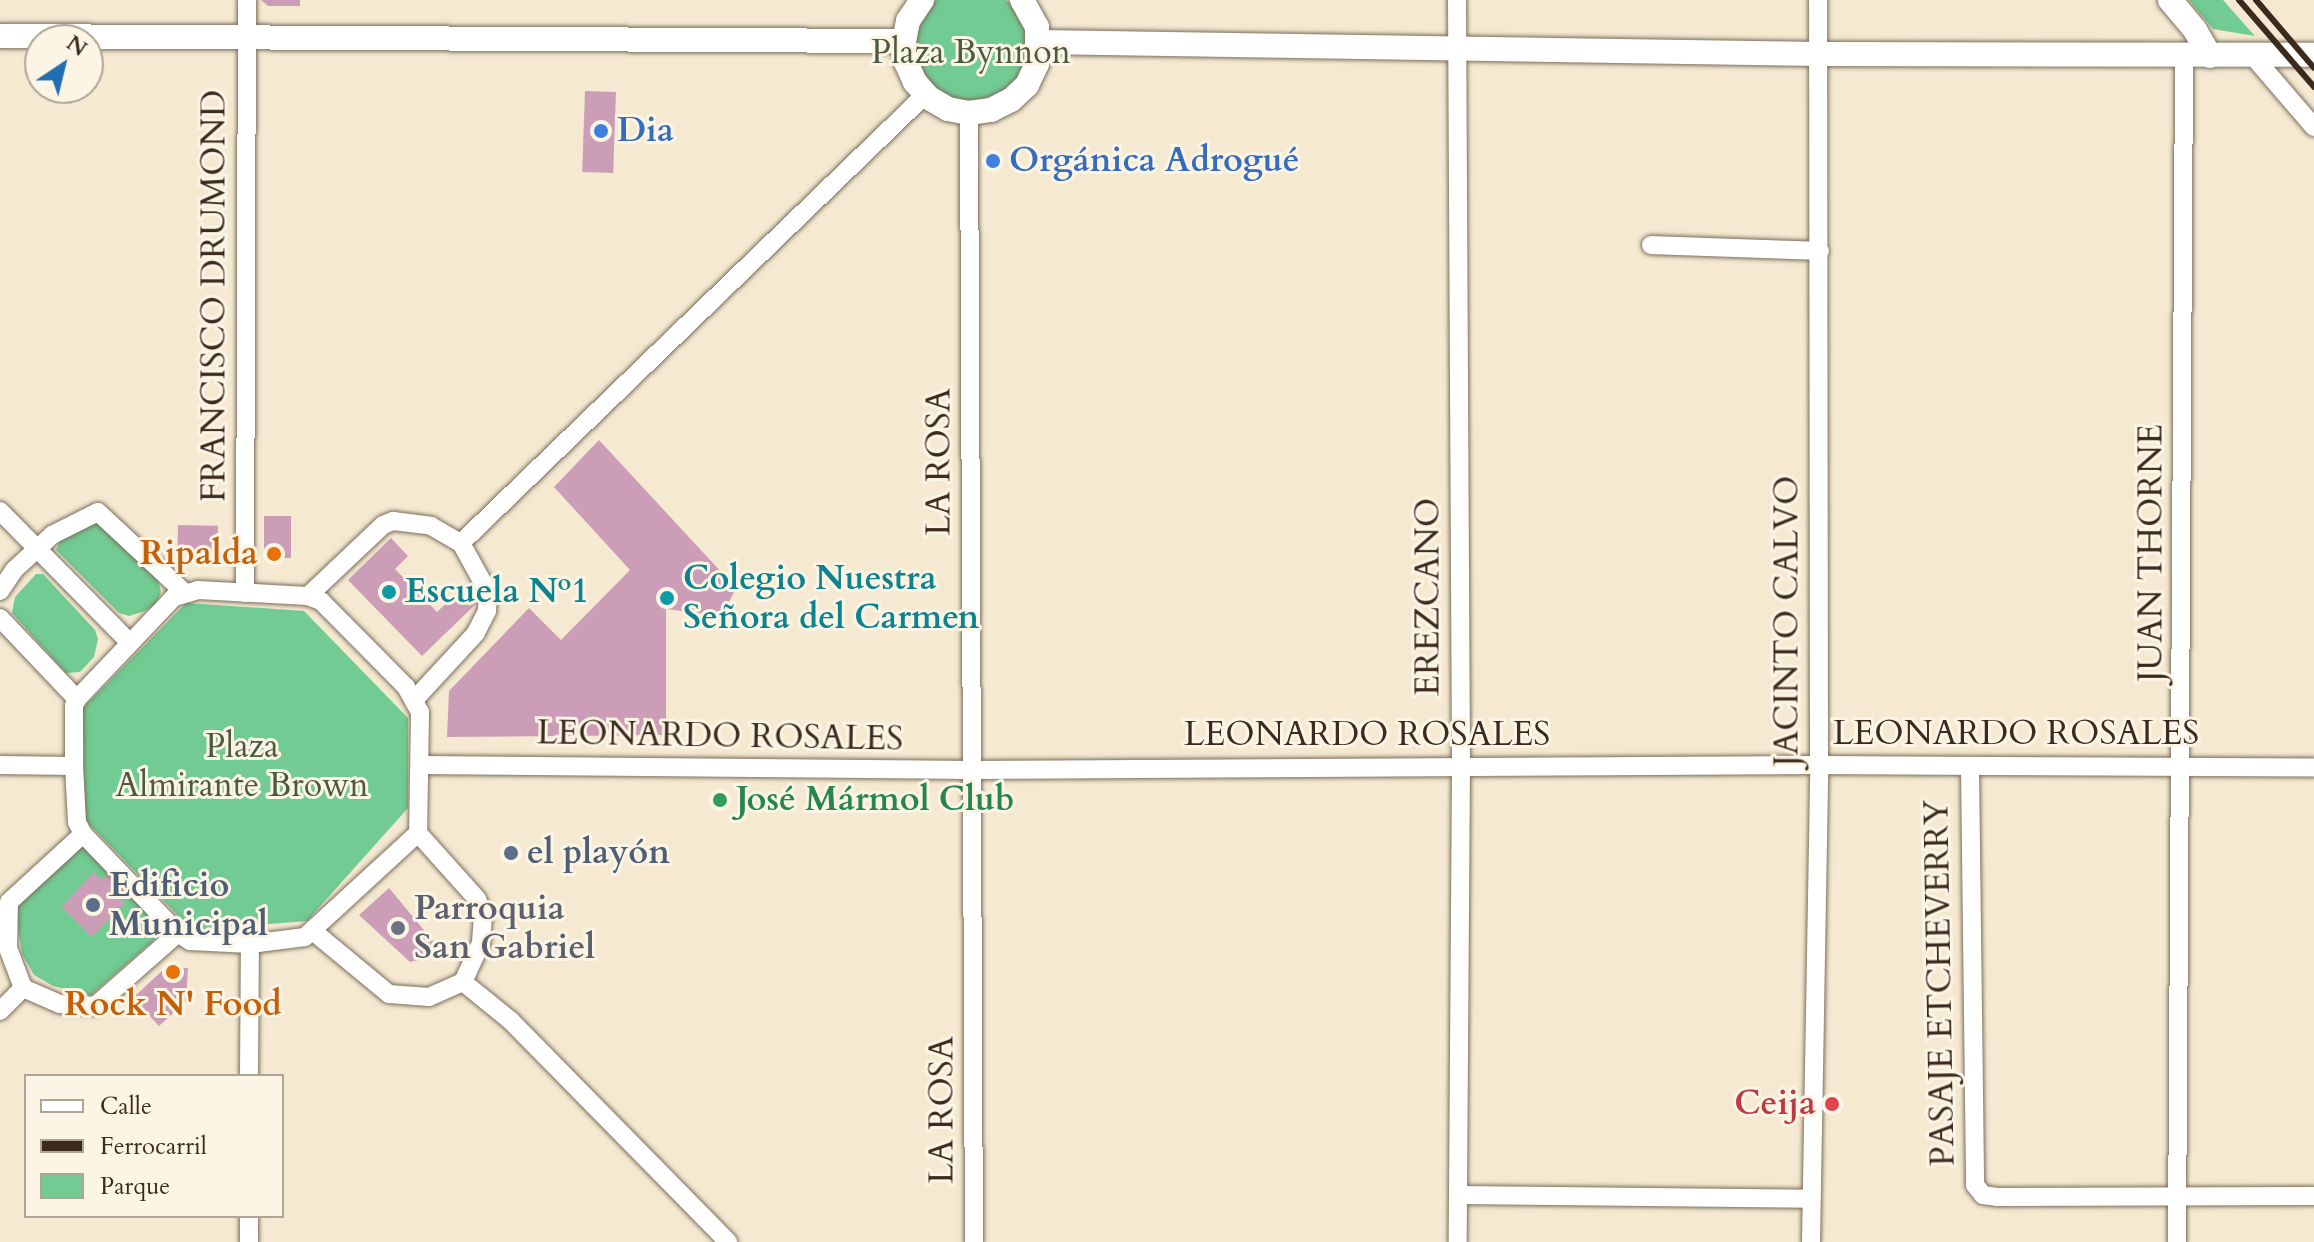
<!DOCTYPE html>
<html>
<head>
<meta charset="utf-8">
<style>
  body { margin:0 }
  #map { position:relative; width:2314px; height:1242px; overflow:hidden; background:#f5ead1; font-family:Cardo,serif }
  div>[style] { position:absolute }
  .green>* { inset:0; background:#71cb92 }
  .building>* { inset:0; background:#cb9db6; transform-origin:0 0 }
  .roads { filter:drop-shadow(0 0 2px #7c6d5d) drop-shadow(0 0 2px #7c6d5d) }
  .minor>* { height:18px; margin:-9px; padding:0 9px; transform-origin:9px; border-radius:9px; background:#fff }
  .tertiary>* { height:24px; margin:-12px; padding:0 12px; transform-origin:12px; border-radius:12px; background:#fff }
  .rail>* { height:6px; margin:-3px; padding:0 3px; transform-origin:3px; border-radius:3px; background:#3b2a1e }
  .dots>* { width:22px; height:22px; translate:-50% -50%; box-sizing:border-box; border:4px solid #fcf5e5; border-radius:50% }
  span { translate:-50% -50%; white-space:nowrap; text-align:center; line-height:1.15; -webkit-text-stroke:6px #fcf5e5; paint-order:stroke }
  .park-label { font-size:34px; color:#4b5a41 }
  .shop-label { font-size:34px; color:#366cbe; font-weight:700 }
  .left { translate:0 -50%; text-align:left }
  .street-label { font-size:34px; color:#3b2a1e }
  .food-label { font-size:34px; color:#c56008; font-weight:700 }
  .right { translate:-100% -50%; text-align:right }
  .culture-label { font-size:34px; color:#0d838f; font-weight:700 }
  .leisure-label { font-size:34px; color:#27864d; font-weight:700 }
  .service-label { font-size:34px; color:#4e5e75; font-weight:700 }
  .worship-label { font-size:34px; color:#5b616d; font-weight:700 }
  .health-label { font-size:34px; color:#be3a42; font-weight:700 }
  .legend { position:absolute; left:24px; top:1074px; width:260px; height:144px; box-sizing:border-box; background:#fcf5e5; border:2px solid #afa495; margin:0; padding:10px 14px; list-style:none; font-size:24px; color:#3b2a1e }
  .legend li { display:flex; align-items:center; gap:16px; height:40px }
  .legend b { width:40px; border:2px solid #afa495 }
  .north { position:absolute; left:24px; top:24px; width:80px; height:80px; box-sizing:border-box; background:#fcf5e5; border:2px solid #afa495; border-radius:50%; rotate:35deg; font-size:22px; font-weight:700; line-height:32px; text-align:center; color:#3b2a1e }
  .north::after { content:''; display:block; margin:auto; width:28px; height:36px; background:#1f6fb2; clip-path:polygon(50% 0,100% 100%,50% 72%,0 100%) }
</style>
</head>
<body>
<div id="map">
  <div class="green">
    <i style="clip-path:polygon(936px 0,1006px 0,1013px 5px,1025px 21px,1029px 59px,1009px 92px,973px 105px,936px 94px,914px 63px,916px 25px)"></i>
    <i style="clip-path:polygon(2189px 0,2223px 0,2255px 36px,2213px 29px)"></i>
    <i style="clip-path:polygon(102px 523px,157px 576px,161px 592px,156px 604px,145px 611px,129px 616px,119px 613px,56px 550px,60px 541px,92px 524px)"></i>
    <i style="clip-path:polygon(36px 574px,43px 574px,95px 630px,98px 639px,94px 657px,80px 672px,66px 673px,12px 613px,15px 597px)"></i>
    <i style="clip-path:polygon(186px 603px,304px 611px,408px 718px,408px 808px,307px 921px,192px 930px,85px 820px,83px 708px)"></i>
    <i style="clip-path:polygon(86px 841px,169px 927px,91px 995px,53px 986px,34px 975px,22px 954px,16px 915px,20px 902px)"></i>
  </div>
  <div class="building">
    <i style="clip-path:polygon(261px 0,300px 0,300px 6px,268px 6px)"></i>
    <i style="left:585px;top:91px;width:31px;height:81px;rotate:2deg"></i>
    <i style="clip-path:polygon(599px 440px,736px 588px,722px 616px,666px 609px,666px 735px,447px 737px,449px 691px,529px 608px,561px 640px,630px 570px,554px 487px)"></i>
    <i style="left:264px;top:516px;width:27px;height:42px"></i>
    <i style="left:178px;top:525px;width:40px;height:28px;rotate:1deg"></i>
    <i style="clip-path:polygon(391px 538px,408px 556px,395px 569px,437px 612px,465px 585px,480px 600px,422px 656px,348px 580px)"></i>
    <i style="clip-path:polygon(94px 872px,102px 880px,109px 872px,128px 890px,120px 899px,125px 903px,92px 937px,61px 907px)"></i>
    <i style="clip-path:polygon(389px 888px,433px 941px,425px 958px,410px 962px,359px 915px)"></i>
    <i style="clip-path:polygon(166px 967px,188px 968px,186px 1001px,159px 1026px,133px 998px)"></i>
  </div>
  <div class="roads">
    <div class="minor">
      <i style="left:1457px;top:0;width:766px;rotate:89.7deg"></i>
      <i style="left:1461px;top:766px;width:476px;rotate:90.4deg"></i>
      <i style="left:2252px;top:55px;width:95px;rotate:49.3deg"></i>
      <i style="left:969px;top:113px;width:1129px;rotate:89.75deg"></i>
      <i style="left:1651px;top:245px;width:169px;rotate:2deg"></i>
      <i style="left:0;top:511px;width:185px;rotate:45.4deg"></i>
      <i style="left:461px;top:543px;width:646px;rotate:-44deg"></i>
      <i style="left:198px;top:590px;width:110px;rotate:3.1deg"></i>
      <i style="left:308px;top:596px;width:14px;rotate:21deg"></i>
      <i style="left:321px;top:601px;width:121px;rotate:45.3deg"></i>
      <i style="left:406px;top:687px;width:29px;rotate:61deg"></i>
      <i style="left:420px;top:712px;width:121px;rotate:90.9deg"></i>
      <i style="left:418px;top:833px;width:154px;rotate:137.4deg"></i>
      <i style="left:305px;top:937px;width:55px;rotate:172.7deg"></i>
      <i style="left:250px;top:944px;width:60px;rotate:-177.1deg"></i>
      <i style="left:190px;top:941px;width:14px;rotate:-146deg"></i>
      <i style="left:178px;top:933px;width:137px;rotate:-133.8deg"></i>
      <i style="left:83px;top:834px;width:13px;rotate:-117deg"></i>
      <i style="left:77px;top:822px;width:56px;rotate:-93.1deg"></i>
      <i style="left:74px;top:766px;width:60px;rotate:-90deg"></i>
      <i style="left:74px;top:706px;width:8px;rotate:-67deg"></i>
      <i style="left:77px;top:699px;width:141px;rotate:-46.4deg"></i>
      <i style="left:174px;top:597px;width:25px;rotate:-16deg"></i>
      <i style="left:0;top:591px;width:25px;rotate:-56deg"></i>
      <i style="left:14px;top:570px;width:52px;rotate:-42.6deg"></i>
      <i style="left:52px;top:535px;width:51px;rotate:-26.6deg"></i>
      <i style="left:98px;top:512px;width:119px;rotate:43deg"></i>
      <i style="left:245px;top:593px;width:593px;rotate:-89.81deg"></i>
      <i style="left:308px;top:596px;width:103px;rotate:-43.4deg"></i>
      <i style="left:383px;top:525px;width:11px;rotate:-22deg"></i>
      <i style="left:393px;top:521px;width:38px;rotate:7deg"></i>
      <i style="left:431px;top:526px;width:34px;rotate:30deg"></i>
      <i style="left:461px;top:543px;width:56px;rotate:61.1deg"></i>
      <i style="left:488px;top:592px;width:19px;rotate:93deg"></i>
      <i style="left:487px;top:611px;width:25px;rotate:117deg"></i>
      <i style="left:476px;top:633px;width:90px;rotate:132.7deg"></i>
      <i style="left:0;top:618px;width:112px;rotate:46.5deg"></i>
      <i style="left:0;top:765px;width:74px;rotate:0.8deg"></i>
      <i style="left:421px;top:765px;width:551px;rotate:0.52deg"></i>
      <i style="left:972px;top:770px;width:847px;rotate:-0.34deg"></i>
      <i style="left:1819px;top:765px;width:495px;rotate:0.3deg"></i>
      <i style="left:1970px;top:767px;width:418px;rotate:89.3deg"></i>
      <i style="left:1975px;top:1185px;width:13px;rotate:51deg"></i>
      <i style="left:1983px;top:1195px;width:14px;rotate:8deg"></i>
      <i style="left:1997px;top:1197px;width:317px;rotate:-0.2deg"></i>
      <i style="left:83px;top:834px;width:100px;rotate:137.4deg"></i>
      <i style="left:9px;top:902px;width:46px;rotate:91.2deg"></i>
      <i style="left:8px;top:948px;width:43px;rotate:69.4deg"></i>
      <i style="left:23px;top:988px;width:40px;rotate:23.4deg"></i>
      <i style="left:60px;top:1004px;width:35px;rotate:3deg"></i>
      <i style="left:95px;top:1006px;width:111px;rotate:-41.3deg"></i>
      <i style="left:314px;top:932px;width:97px;rotate:39.6deg"></i>
      <i style="left:389px;top:994px;width:40px;rotate:4.3deg"></i>
      <i style="left:429px;top:997px;width:37px;rotate:-24deg"></i>
      <i style="left:463px;top:982px;width:43px;rotate:-65.2deg"></i>
      <i style="left:481px;top:943px;width:29px;rotate:-86deg"></i>
      <i style="left:483px;top:914px;width:16px;rotate:-112deg"></i>
      <i style="left:477px;top:899px;width:89px;rotate:-131.8deg"></i>
      <i style="left:463px;top:982px;width:62px;rotate:39.1deg"></i>
      <i style="left:511px;top:1021px;width:310px;rotate:45.5deg"></i>
      <i style="left:0;top:1011px;width:33px;rotate:-45deg"></i>
      <i style="left:249px;top:1076px;width:132px;rotate:-89.6deg"></i>
      <i style="left:1458px;top:1195px;width:353px;rotate:0.6deg"></i>
      <i style="left:249px;top:1242px;width:26px;rotate:-90deg"></i>
      <i style="left:1811px;top:1242px;width:477px;rotate:-89deg"></i>
      <i style="left:1819px;top:765px;width:765px;rotate:-90.07deg"></i>
      <i style="left:2177px;top:1242px;width:1185px;rotate:-89.66deg"></i>
    </div>
    <div class="tertiary">
      <i style="left:922px;top:0;width:25px;rotate:124deg"></i>
      <i style="left:908px;top:21px;width:20px;rotate:101deg"></i>
      <i style="left:904px;top:41px;width:21px;rotate:85deg"></i>
      <i style="left:906px;top:62px;width:22px;rotate:66deg"></i>
      <i style="left:915px;top:82px;width:21px;rotate:49deg"></i>
      <i style="left:929px;top:98px;width:22px;rotate:30deg"></i>
      <i style="left:948px;top:109px;width:21px;rotate:11deg"></i>
      <i style="left:969px;top:113px;width:22px;rotate:-8deg"></i>
      <i style="left:991px;top:110px;width:22px;rotate:-27deg"></i>
      <i style="left:1011px;top:100px;width:22px;rotate:-43deg"></i>
      <i style="left:1027px;top:85px;width:23px;rotate:-65deg"></i>
      <i style="left:1037px;top:64px;width:37px;rotate:-90deg"></i>
      <i style="left:1037px;top:27px;width:31px;rotate:-119deg"></i>
      <i style="left:2170px;top:0;width:39px;rotate:50deg"></i>
      <i style="left:2195px;top:30px;width:30px;rotate:60deg"></i>
      <i style="left:0;top:36px;width:904px;rotate:0.32deg"></i>
      <i style="left:1039px;top:42px;width:781px;rotate:0.88deg"></i>
      <i style="left:1820px;top:54px;width:494px;rotate:0.1deg"></i>
    </div>
  </div>
  <div class="rail">
    <i style="left:2239px;top:0;width:115px;rotate:49.2deg"></i>
    <i style="left:2256px;top:0;width:89px;rotate:49.5deg"></i>
  </div>
  <div class="dots">
    <i style="left:601px;top:131px;background:#3f7fe0"></i>
    <i style="left:993px;top:161px;background:#3f7fe0"></i>
    <i style="left:274px;top:554px;background:#e8710a"></i>
    <i style="left:389px;top:592px;background:#0f9aa8"></i>
    <i style="left:667px;top:598px;background:#0f9aa8"></i>
    <i style="left:720px;top:800px;background:#2e9e5b"></i>
    <i style="left:511px;top:853px;background:#5c6f8a"></i>
    <i style="left:93px;top:905px;background:#5c6f8a"></i>
    <i style="left:398px;top:928px;background:#6b7280"></i>
    <i style="left:173px;top:972px;background:#e8710a"></i>
    <i style="left:1832px;top:1104px;background:#e0444e"></i>
  </div>
  <div class="park-label">
    <span style="left:971px;top:53px">Plaza Bynnon</span>
    <span style="left:242px;top:766px">Plaza<br>Almirante Brown</span>
  </div>
  <div class="shop-label">
    <span class="left" style="left:617px;top:131px">Dia</span>
    <span class="left" style="left:1009px;top:161px">Orgánica Adrogué</span>
  </div>
  <div class="street-label">
    <span style="left:214px;top:296px;rotate:-90deg">FRANCISCO DRUMOND</span>
    <span style="left:939px;top:462px;rotate:-90deg">LA ROSA</span>
    <span style="left:2151px;top:553px;rotate:-90deg">JUAN THORNE</span>
    <span style="left:1428px;top:597px;rotate:-90deg">EREZCANO</span>
    <span style="left:1787px;top:621px;rotate:-90deg">JACINTO CALVO</span>
    <span style="left:2016px;top:734px">LEONARDO ROSALES</span>
    <span style="left:1367px;top:735px">LEONARDO ROSALES</span>
    <span style="left:720px;top:736px;rotate:1deg">LEONARDO ROSALES</span>
    <span style="left:1940px;top:983px;rotate:-91deg">PASAJE ETCHEVERRY</span>
    <span style="left:942px;top:1110px;rotate:-90deg">LA ROSA</span>
  </div>
  <div class="food-label">
    <span class="right" style="left:258px;top:554px">Ripalda</span>
    <span style="left:173px;top:1005px">Rock N' Food</span>
  </div>
  <div class="culture-label">
    <span class="left" style="left:683px;top:598px">Colegio Nuestra<br>Señora del Carmen</span>
    <span class="left" style="left:405px;top:592px">Escuela Nº1</span>
  </div>
  <div class="leisure-label">
    <span class="left" style="left:736px;top:800px">José Mármol Club</span>
  </div>
  <div class="service-label">
    <span class="left" style="left:527px;top:853px">el playón</span>
    <span class="left" style="left:109px;top:905px">Edificio<br>Municipal</span>
  </div>
  <div class="worship-label">
    <span class="left" style="left:414px;top:928px">Parroquia<br>San Gabriel</span>
  </div>
  <div class="health-label">
    <span class="right" style="left:1816px;top:1104px">Ceija</span>
  </div>
  <ul class="legend">
  <li><b style="height:10px;background:#fff"></b>Calle</li>
  <li><b style="height:10px;background:#3b2a1e"></b>Ferrocarril</li>
  <li><b style="height:22px;background:#71cb92"></b>Parque</li>
  </ul>
  <div class="north">N</div>
</div>
</body>
</html>
